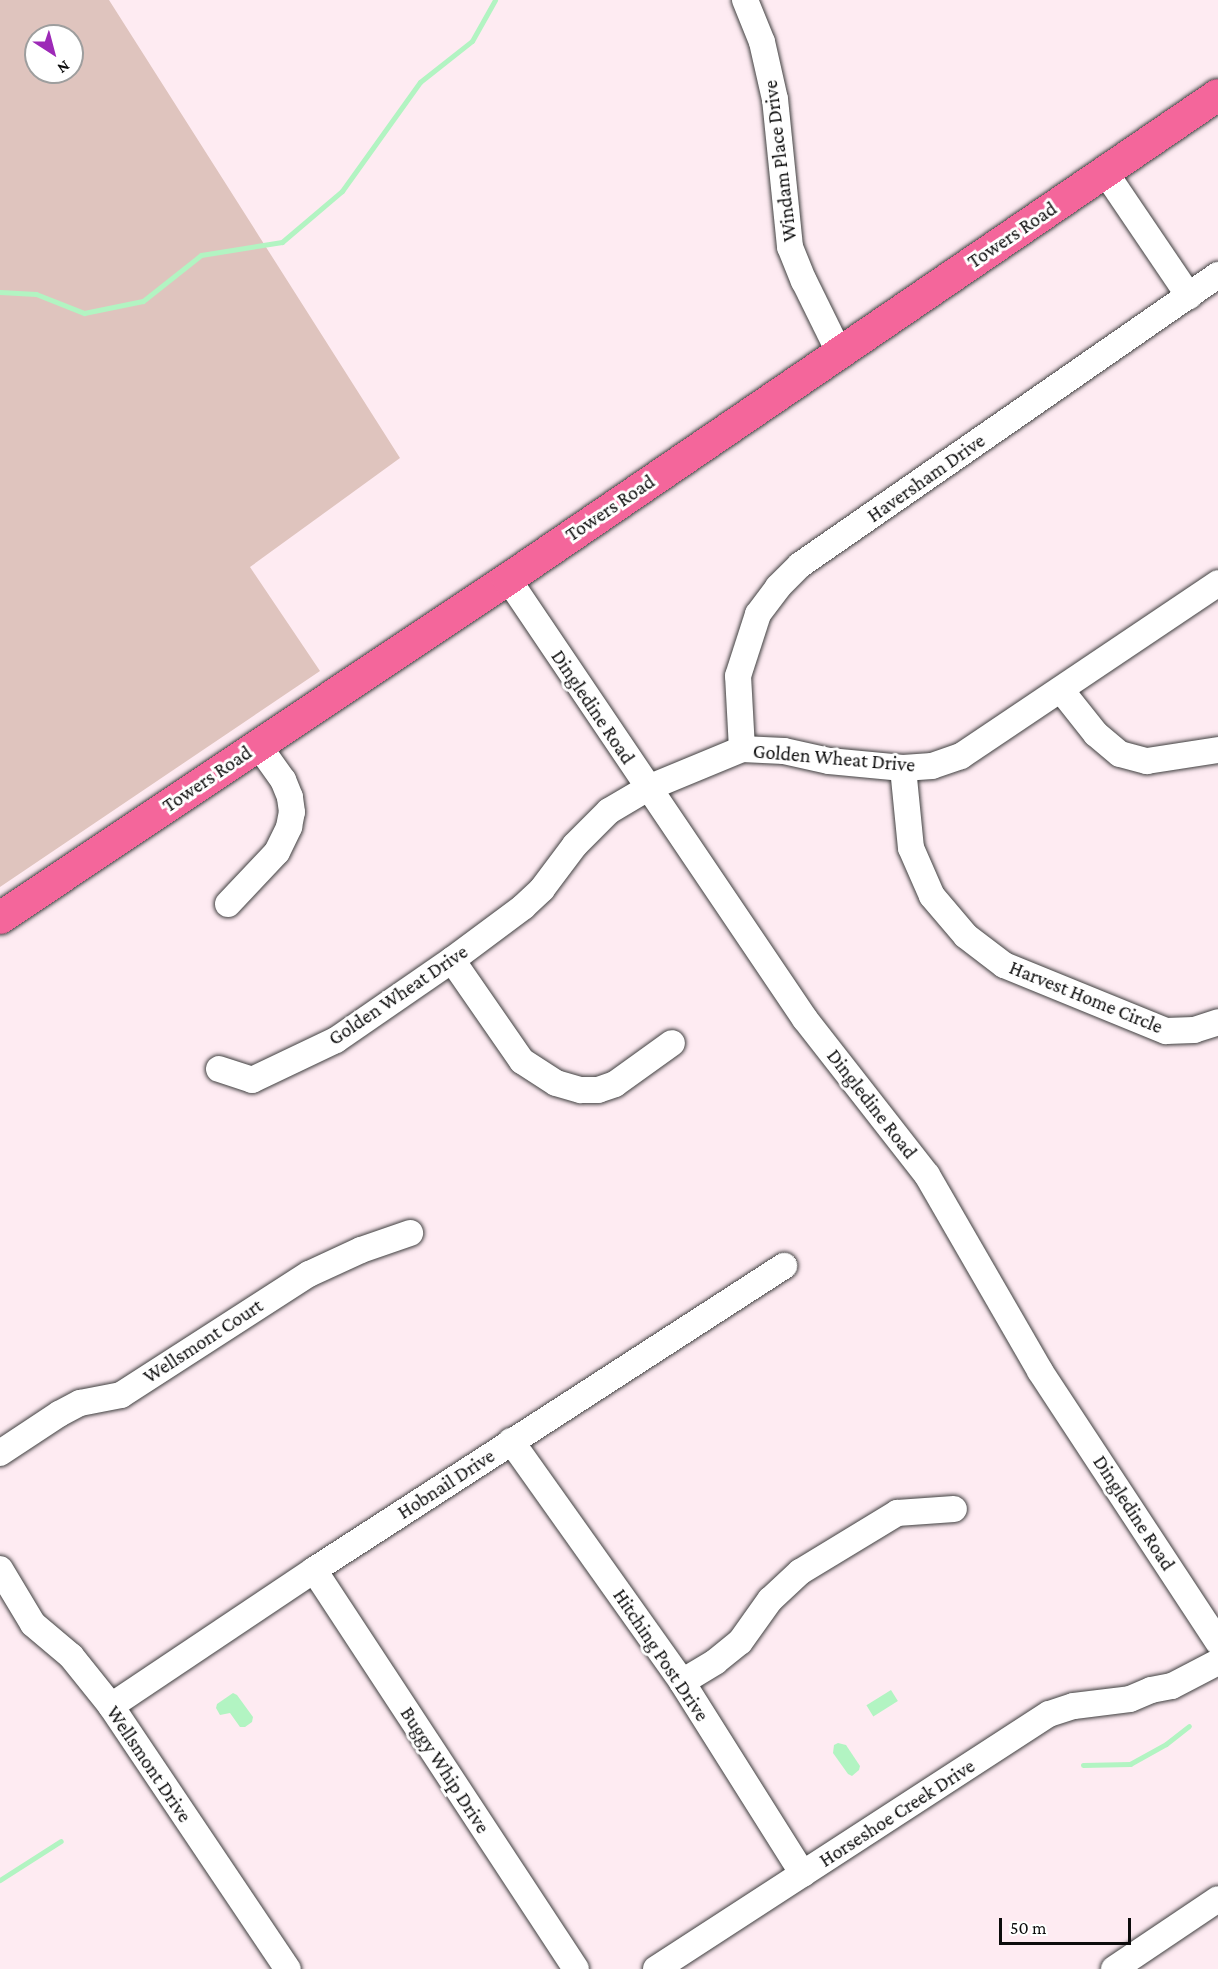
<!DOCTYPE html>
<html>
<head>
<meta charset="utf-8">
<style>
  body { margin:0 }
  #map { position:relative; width:1218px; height:1969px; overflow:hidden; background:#feebf2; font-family:"Crimson Pro",serif }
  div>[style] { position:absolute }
  .cemetery>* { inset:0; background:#dfc4be }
  .water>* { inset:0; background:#b2f4c2; transform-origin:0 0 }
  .stream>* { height:5px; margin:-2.5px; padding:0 2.5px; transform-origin:2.5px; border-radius:2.5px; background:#b2f4c2 }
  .roads { filter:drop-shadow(0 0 2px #3f3f3f) drop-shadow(0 0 2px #3f3f3f) }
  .minor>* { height:26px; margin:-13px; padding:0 13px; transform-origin:13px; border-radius:13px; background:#fff }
  .major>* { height:32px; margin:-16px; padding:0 16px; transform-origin:16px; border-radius:16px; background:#f4669b }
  span { translate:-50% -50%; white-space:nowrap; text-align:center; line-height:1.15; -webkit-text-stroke:6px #fff; paint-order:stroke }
  .street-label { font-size:20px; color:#0c0c0c }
  .north { position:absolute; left:24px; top:24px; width:60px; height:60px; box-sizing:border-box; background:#fff; border:2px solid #9e9e9e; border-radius:50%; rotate:144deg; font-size:16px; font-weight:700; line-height:24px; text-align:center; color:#0c0c0c }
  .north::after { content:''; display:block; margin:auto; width:21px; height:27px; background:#9d29b7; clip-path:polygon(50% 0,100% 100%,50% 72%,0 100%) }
  .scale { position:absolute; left:999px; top:1918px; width:132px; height:27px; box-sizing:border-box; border:3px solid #0c0c0c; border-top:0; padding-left:8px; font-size:18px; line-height:21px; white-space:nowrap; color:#0c0c0c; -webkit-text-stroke:4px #fff; paint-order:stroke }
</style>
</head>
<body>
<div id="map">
  <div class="cemetery">
    <i style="clip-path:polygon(evenodd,0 0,109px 0,400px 458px,250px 567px,320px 671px,0 887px,0 0,36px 36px,72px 36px,72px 72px,36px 72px,36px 36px)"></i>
  </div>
  <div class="water">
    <i style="left:891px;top:1690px;width:13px;height:29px;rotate:58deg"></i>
    <i style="clip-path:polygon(233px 1693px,237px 1695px,253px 1717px,252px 1722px,245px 1727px,240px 1727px,230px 1713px,220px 1715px,216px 1708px,217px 1704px)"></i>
    <i style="clip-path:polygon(838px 1743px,846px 1745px,860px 1766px,859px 1770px,852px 1776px,848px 1774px,833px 1753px,834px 1745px)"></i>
  </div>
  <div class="stream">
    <i style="left:0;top:292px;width:36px;rotate:3deg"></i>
    <i style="left:36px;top:294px;width:52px;rotate:21.6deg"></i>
    <i style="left:84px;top:313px;width:60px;rotate:-11.5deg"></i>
    <i style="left:143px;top:301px;width:74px;rotate:-38.4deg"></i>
    <i style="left:201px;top:255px;width:82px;rotate:-9.1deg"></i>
    <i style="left:282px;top:242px;width:79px;rotate:-40.4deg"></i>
    <i style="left:342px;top:191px;width:134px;rotate:-54.4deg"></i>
    <i style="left:420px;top:82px;width:66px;rotate:-38.3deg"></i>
    <i style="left:472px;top:41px;width:47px;rotate:-60.7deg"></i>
    <i style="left:1083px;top:1765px;width:47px;rotate:-1.2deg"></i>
    <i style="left:1130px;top:1764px;width:41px;rotate:-29.1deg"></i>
    <i style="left:1166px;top:1744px;width:29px;rotate:-38deg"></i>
    <i style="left:0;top:1880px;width:72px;rotate:-32.6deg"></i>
  </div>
  <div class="roads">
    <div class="minor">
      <i style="left:745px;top:0;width:45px;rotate:68deg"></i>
      <i style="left:762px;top:42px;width:58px;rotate:77.2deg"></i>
      <i style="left:775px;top:99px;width:149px;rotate:84.2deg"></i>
      <i style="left:790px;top:247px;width:37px;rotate:68deg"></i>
      <i style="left:804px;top:281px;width:79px;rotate:63.8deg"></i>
      <i style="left:1105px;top:172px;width:150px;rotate:55.9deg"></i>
      <i style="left:508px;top:579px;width:531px;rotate:55.98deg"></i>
      <i style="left:805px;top:1019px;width:198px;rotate:52deg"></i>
      <i style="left:927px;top:1175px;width:226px;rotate:60deg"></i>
      <i style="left:1040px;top:1371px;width:324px;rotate:56.7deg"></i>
      <i style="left:1061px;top:690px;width:56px;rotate:51.5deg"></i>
      <i style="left:1096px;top:734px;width:31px;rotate:40deg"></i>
      <i style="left:1120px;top:754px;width:28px;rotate:15deg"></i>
      <i style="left:1147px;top:761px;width:72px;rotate:-8.8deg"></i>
      <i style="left:742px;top:749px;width:73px;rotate:-93.1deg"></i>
      <i style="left:738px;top:676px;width:65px;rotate:-72.1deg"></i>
      <i style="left:758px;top:614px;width:34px;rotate:-53deg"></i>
      <i style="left:778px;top:587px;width:31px;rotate:-45deg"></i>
      <i style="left:800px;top:565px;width:509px;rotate:-34.75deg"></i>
      <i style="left:903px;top:768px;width:80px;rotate:84.3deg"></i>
      <i style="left:911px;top:848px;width:52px;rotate:66.4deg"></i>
      <i style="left:932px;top:896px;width:52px;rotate:49.6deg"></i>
      <i style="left:966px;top:936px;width:48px;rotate:37.3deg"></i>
      <i style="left:1004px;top:965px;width:175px;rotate:22.2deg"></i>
      <i style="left:1166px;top:1031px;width:28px;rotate:-2deg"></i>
      <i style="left:1194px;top:1030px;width:25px;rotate:-18deg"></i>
      <i style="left:228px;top:904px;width:71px;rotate:-46.7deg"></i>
      <i style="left:277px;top:852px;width:28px;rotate:-64deg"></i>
      <i style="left:289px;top:827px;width:15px;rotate:-79deg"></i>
      <i style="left:292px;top:812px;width:15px;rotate:-98deg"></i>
      <i style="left:290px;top:797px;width:18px;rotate:-112deg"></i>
      <i style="left:283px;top:780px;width:43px;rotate:-125.5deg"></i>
      <i style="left:452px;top:960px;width:123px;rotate:55.3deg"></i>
      <i style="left:522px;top:1061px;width:40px;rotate:32.9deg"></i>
      <i style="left:556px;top:1083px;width:26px;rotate:16deg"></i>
      <i style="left:581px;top:1090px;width:17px"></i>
      <i style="left:598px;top:1090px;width:18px;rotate:-19deg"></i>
      <i style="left:615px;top:1084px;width:70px;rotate:-35.7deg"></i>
      <i style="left:219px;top:1069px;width:35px;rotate:18deg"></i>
      <i style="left:252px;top:1080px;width:93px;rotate:-25.5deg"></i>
      <i style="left:336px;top:1040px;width:141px;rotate:-34.6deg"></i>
      <i style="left:452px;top:960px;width:89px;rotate:-36.7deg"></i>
      <i style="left:523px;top:907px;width:26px;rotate:-43deg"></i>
      <i style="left:542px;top:889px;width:55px;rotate:-53.1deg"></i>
      <i style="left:575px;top:845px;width:48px;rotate:-45deg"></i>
      <i style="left:609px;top:811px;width:45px;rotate:-30.5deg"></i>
      <i style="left:648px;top:788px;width:102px;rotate:-22.5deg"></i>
      <i style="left:742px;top:749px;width:42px;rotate:2.7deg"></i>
      <i style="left:784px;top:751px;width:46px;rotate:12.5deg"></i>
      <i style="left:829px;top:761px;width:74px;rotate:5.4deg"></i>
      <i style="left:903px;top:768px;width:29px;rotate:-4deg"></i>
      <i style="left:932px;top:766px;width:31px;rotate:-19deg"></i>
      <i style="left:961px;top:756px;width:310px;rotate:-33.9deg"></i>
      <i style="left:511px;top:1441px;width:296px;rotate:54.6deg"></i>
      <i style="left:682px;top:1682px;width:227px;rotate:57.8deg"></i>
      <i style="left:0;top:1453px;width:71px;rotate:-33.5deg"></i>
      <i style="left:59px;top:1414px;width:24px;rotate:-28deg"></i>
      <i style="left:80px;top:1403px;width:42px;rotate:-11deg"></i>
      <i style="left:121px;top:1395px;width:224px;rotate:-32.8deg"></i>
      <i style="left:309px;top:1274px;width:57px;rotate:-24.8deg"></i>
      <i style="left:361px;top:1250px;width:52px;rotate:-19.1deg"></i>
      <i style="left:0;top:1569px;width:64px;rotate:59deg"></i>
      <i style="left:33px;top:1624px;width:50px;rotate:40.1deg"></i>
      <i style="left:71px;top:1656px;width:64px;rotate:51.3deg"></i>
      <i style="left:111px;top:1706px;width:317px;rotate:56.1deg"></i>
      <i style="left:314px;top:1570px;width:477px;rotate:56.7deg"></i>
      <i style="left:682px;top:1682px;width:39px;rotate:-31deg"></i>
      <i style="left:715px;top:1662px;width:32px;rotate:-39deg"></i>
      <i style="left:740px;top:1642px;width:52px;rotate:-54.5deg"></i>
      <i style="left:770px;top:1600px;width:41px;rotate:-43deg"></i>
      <i style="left:800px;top:1572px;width:114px;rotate:-31.3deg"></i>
      <i style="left:897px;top:1513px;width:57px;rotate:-4deg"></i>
      <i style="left:111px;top:1706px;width:244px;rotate:-33.8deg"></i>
      <i style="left:314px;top:1570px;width:560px;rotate:-32.9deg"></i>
      <i style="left:656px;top:1969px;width:468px;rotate:-33deg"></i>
      <i style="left:1049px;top:1714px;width:26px;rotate:-18deg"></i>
      <i style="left:1074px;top:1706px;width:56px;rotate:-7.1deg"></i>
      <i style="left:1130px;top:1699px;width:23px;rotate:-23deg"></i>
      <i style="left:1151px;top:1690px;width:21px;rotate:-11deg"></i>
      <i style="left:1172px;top:1686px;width:52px;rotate:-27.6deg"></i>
      <i style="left:1114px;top:1969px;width:125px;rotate:-33.9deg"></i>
    </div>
    <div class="major">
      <i style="left:0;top:918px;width:611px;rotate:-33.72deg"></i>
      <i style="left:508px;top:579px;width:859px;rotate:-34.28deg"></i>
    </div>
  </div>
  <div class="street-label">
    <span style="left:780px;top:161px;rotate:-97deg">Windam Place Drive</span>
    <span style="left:1012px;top:235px;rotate:-34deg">Towers Road</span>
    <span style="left:926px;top:478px;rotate:-35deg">Haversham Drive</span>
    <span style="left:610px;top:508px;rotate:-34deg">Towers Road</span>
    <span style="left:593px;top:707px;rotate:56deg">Dingledine Road</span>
    <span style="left:834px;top:758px;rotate:5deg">Golden Wheat Drive</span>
    <span style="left:207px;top:779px;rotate:-34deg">Towers Road</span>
    <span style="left:398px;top:995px;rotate:-34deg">Golden Wheat Drive</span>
    <span style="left:1086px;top:997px;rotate:22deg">Harvest Home Circle</span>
    <span style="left:872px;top:1104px;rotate:52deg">Dingledine Road</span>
    <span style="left:203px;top:1341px;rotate:-33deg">Wellsmont Court</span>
    <span style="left:446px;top:1484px;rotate:-33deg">Hobnail Drive</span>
    <span style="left:1134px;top:1513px;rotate:57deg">Dingledine Road</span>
    <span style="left:661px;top:1655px;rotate:56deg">Hitching Post Drive</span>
    <span style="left:149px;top:1764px;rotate:56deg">Wellsmont Drive</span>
    <span style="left:445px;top:1770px;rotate:57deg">Buggy Whip Drive</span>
    <span style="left:897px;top:1813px;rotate:-33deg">Horseshoe Creek Drive</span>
  </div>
  <div class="north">N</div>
  <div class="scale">50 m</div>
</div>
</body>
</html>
